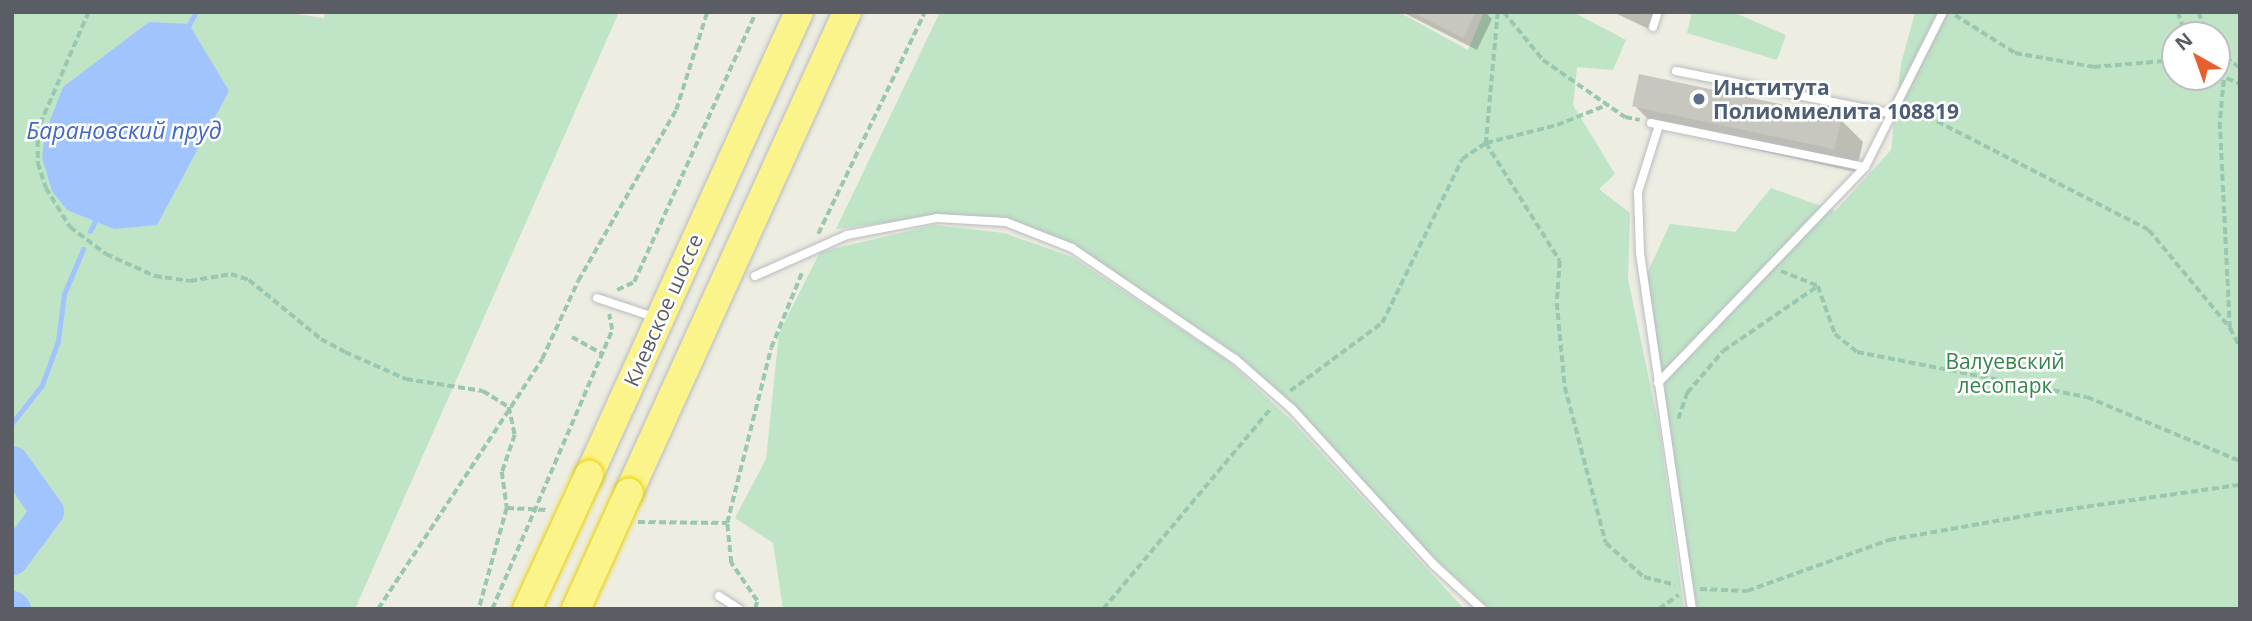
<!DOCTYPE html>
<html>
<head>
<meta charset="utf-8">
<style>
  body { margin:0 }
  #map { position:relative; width:2252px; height:621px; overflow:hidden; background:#edede2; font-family:"Open Sans",sans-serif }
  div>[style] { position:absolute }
  .green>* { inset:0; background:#bfe5c6 }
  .water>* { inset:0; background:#a2c4fe }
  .shadow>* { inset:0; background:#0003 }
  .stream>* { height:5px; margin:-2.5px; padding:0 2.5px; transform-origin:2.5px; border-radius:2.5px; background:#a2c4fe }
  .river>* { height:33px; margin:-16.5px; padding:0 16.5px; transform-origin:16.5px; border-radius:16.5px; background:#a2c4fe }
  .building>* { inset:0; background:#c8c7bf; transform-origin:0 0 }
  .path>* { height:3.5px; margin-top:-1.75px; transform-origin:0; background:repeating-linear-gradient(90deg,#99c7b0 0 7px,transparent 0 10.5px) }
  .roads { filter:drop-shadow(0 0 2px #babbc1) drop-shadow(0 0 2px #babbc1) }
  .lane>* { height:8px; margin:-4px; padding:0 4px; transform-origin:4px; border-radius:4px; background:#fff }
  .highway>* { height:28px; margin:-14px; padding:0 14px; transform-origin:14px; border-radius:14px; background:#fbf48b }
  .bridges { filter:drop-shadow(0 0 2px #ebd004) drop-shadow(0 0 2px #ebd004) }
  .highway-bridge>* { height:28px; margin:-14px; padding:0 14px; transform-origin:14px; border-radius:14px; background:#fbf48b }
  .dots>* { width:19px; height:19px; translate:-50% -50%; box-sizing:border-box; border:4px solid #fff; border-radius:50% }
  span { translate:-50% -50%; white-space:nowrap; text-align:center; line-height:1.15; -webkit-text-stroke:5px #fff; paint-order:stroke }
  .service-label { font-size:21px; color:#4e5e75; font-weight:700 }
  .left { translate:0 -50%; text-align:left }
  .street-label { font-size:21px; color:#5a5d63 }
  .park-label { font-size:21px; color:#368649 }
  .water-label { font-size:23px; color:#4469c1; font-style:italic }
  .frame { position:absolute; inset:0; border:14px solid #5a5d63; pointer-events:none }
  .north { position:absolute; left:2161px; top:21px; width:70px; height:70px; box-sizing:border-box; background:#fff; border:2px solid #bdbec1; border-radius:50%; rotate:320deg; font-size:19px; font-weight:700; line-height:28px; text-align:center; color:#5a5d63 }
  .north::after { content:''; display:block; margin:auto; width:24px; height:32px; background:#e6602f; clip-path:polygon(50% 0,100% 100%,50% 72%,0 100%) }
</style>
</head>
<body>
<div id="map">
  <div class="green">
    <i style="clip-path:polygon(12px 12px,282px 12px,324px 18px,325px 12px,619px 12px,355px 609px,12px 609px)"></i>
    <i style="clip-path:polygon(940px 12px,1399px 12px,1468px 50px,1484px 12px,1573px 12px,1626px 40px,1613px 70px,1577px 67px,1573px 105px,1615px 174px,1599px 189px,1630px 213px,1628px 279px,1659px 427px,1684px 609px,1490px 609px,1425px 549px,1299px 410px,1235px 353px,1076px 247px,1007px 220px,943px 215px,836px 229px)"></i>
    <i style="clip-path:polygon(1692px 12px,1733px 12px,1786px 35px,1777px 60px,1687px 33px)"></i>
    <i style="clip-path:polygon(evenodd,1915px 12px,2240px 12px,2240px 609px,1697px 609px,1644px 280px,1670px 224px,1735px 232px,1771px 188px,1835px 211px,1891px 150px,1901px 64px,1915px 12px,2175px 35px,2217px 35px,2217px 77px,2175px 77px,2175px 35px)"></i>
    <i style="clip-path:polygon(934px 225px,1004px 233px,1072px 257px,1227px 360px,1294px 423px,1464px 609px,783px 609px,773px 543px,735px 518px,766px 459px,779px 333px,820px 252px)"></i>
  </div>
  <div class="water">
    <i style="clip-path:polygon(149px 22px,189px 24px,229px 91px,157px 225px,114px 229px,67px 210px,52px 191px,42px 158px,45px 133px,63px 87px)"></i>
  </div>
  <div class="shadow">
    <i style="clip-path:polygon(1402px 12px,1485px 12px,1492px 19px,1477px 50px)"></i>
    <i style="clip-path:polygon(1613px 12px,1662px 12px,1653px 31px)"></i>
    <i style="clip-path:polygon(1634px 105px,1840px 119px,1863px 142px,1856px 172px,1657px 128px)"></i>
  </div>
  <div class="stream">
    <i style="left:187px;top:28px;width:18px;rotate:-61deg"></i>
    <i style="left:90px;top:231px;width:16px;rotate:-63deg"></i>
    <i style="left:12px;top:423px;width:48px;rotate:-51.7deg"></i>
    <i style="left:42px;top:385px;width:47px;rotate:-70deg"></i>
    <i style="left:58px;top:341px;width:47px;rotate:-82.7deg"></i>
    <i style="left:64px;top:294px;width:49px;rotate:-67.1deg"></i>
    <i style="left:12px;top:457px;width:5px;rotate:79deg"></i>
  </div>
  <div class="river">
    <i style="left:12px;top:462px;width:60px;rotate:54.5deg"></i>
    <i style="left:47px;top:511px;width:59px;rotate:126.7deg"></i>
    <i style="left:12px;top:607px;width:3px;rotate:45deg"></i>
  </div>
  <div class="building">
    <i style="clip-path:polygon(1412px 12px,1476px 12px,1463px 38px)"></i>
    <i style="left:1639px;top:74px;width:207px;height:33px;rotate:12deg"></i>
  </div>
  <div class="path">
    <i style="left:89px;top:12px;width:129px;rotate:113.4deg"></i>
    <i style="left:38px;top:130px;width:33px;rotate:90deg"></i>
    <i style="left:38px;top:163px;width:26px;rotate:72deg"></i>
    <i style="left:46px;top:188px;width:46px;rotate:58.4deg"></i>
    <i style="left:70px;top:227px;width:45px;rotate:36.9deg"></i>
    <i style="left:106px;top:254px;width:54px;rotate:24.2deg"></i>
    <i style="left:155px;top:276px;width:35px;rotate:8deg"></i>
    <i style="left:190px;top:281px;width:42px;rotate:-9.7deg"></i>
    <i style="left:231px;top:274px;width:19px;rotate:18deg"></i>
    <i style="left:249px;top:280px;width:93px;rotate:39.3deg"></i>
    <i style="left:321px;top:339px;width:27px;rotate:28deg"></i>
    <i style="left:345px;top:352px;width:67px;rotate:23.9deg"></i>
    <i style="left:406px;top:379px;width:78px;rotate:8.9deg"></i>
    <i style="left:483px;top:391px;width:31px;rotate:32deg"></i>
    <i style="left:509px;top:407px;width:29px;rotate:78deg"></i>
    <i style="left:515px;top:435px;width:39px;rotate:109deg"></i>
    <i style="left:502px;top:472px;width:36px;rotate:82deg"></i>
    <i style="left:507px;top:508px;width:105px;rotate:105.5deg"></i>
    <i style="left:1498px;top:12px;width:132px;rotate:95.2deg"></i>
    <i style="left:1486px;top:143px;width:139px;rotate:57.9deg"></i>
    <i style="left:1560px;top:261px;width:42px;rotate:94.1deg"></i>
    <i style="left:1557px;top:303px;width:84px;rotate:84.6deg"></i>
    <i style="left:1565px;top:387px;width:161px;rotate:75.3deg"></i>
    <i style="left:1606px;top:543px;width:51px;rotate:41.8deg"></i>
    <i style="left:1644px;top:577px;width:32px;rotate:14deg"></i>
    <i style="left:1504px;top:12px;width:62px;rotate:50.9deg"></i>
    <i style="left:1543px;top:60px;width:100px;rotate:34.8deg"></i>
    <i style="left:1625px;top:117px;width:15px;rotate:11deg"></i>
    <i style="left:2178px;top:12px;width:24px;rotate:71deg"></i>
    <i style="left:2199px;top:12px;width:24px;rotate:73deg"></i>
    <i style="left:1955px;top:15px;width:71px;rotate:32.3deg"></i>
    <i style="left:2015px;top:53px;width:80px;rotate:10deg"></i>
    <i style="left:2094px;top:67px;width:81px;rotate:-4.9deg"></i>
    <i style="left:2217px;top:51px;width:29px;rotate:36deg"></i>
    <i style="left:2217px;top:74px;width:25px;rotate:23deg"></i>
    <i style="left:2224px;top:80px;width:42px;rotate:95.4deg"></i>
    <i style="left:2220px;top:122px;width:206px;rotate:87.2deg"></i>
    <i style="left:2230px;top:328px;width:21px;rotate:62deg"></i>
    <i style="left:1909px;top:107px;width:270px;rotate:27.1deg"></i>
    <i style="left:2149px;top:230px;width:127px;rotate:50.4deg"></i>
    <i style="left:818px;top:234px;width:246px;rotate:-64.3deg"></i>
    <i style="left:1781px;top:271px;width:40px;rotate:22deg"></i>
    <i style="left:1818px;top:286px;width:51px;rotate:70.5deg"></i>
    <i style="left:1835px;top:334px;width:28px;rotate:39deg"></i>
    <i style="left:1857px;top:352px;width:234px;rotate:11.1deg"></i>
    <i style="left:2087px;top:397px;width:166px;rotate:22.7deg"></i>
    <i style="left:617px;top:290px;width:19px;rotate:-25deg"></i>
    <i style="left:634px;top:282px;width:296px;rotate:-65.7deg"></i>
    <i style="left:572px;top:337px;width:33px;rotate:29deg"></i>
    <i style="left:1290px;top:391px;width:114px;rotate:-36.5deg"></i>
    <i style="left:1382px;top:323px;width:182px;rotate:-64deg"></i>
    <i style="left:1462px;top:159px;width:29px;rotate:-34deg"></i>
    <i style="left:1486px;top:143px;width:73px;rotate:-14.2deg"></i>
    <i style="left:1557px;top:125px;width:54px;rotate:-21.8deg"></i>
    <i style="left:1678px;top:419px;width:28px;rotate:-71deg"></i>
    <i style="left:1687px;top:393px;width:55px;rotate:-49.4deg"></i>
    <i style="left:1723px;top:351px;width:115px;rotate:-34.4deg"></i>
    <i style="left:507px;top:508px;width:40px;rotate:2.9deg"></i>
    <i style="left:638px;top:522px;width:89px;rotate:0.6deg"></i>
    <i style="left:1700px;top:589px;width:47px;rotate:2.4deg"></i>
    <i style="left:1747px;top:591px;width:151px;rotate:-19.8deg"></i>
    <i style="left:1889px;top:540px;width:148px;rotate:-10.1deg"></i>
    <i style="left:2035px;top:514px;width:207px;rotate:-8.1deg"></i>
    <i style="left:378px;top:609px;width:299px;rotate:-56.7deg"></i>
    <i style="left:542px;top:359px;width:86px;rotate:-65.2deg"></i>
    <i style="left:578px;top:281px;width:197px;rotate:-60.2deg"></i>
    <i style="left:676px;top:110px;width:103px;rotate:-72.4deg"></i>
    <i style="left:492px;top:609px;width:304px;rotate:-66.7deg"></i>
    <i style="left:612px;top:330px;width:16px;rotate:-101deg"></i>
    <i style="left:755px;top:609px;width:8px;rotate:-76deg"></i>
    <i style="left:757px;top:601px;width:46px;rotate:-124.4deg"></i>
    <i style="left:731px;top:563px;width:40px;rotate:-95.7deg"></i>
    <i style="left:727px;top:523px;width:180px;rotate:-75.9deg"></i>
    <i style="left:771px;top:348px;width:84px;rotate:-67.7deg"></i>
    <i style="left:1103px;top:609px;width:262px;rotate:-50.1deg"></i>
    <i style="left:1659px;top:609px;width:24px;rotate:-36deg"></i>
  </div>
  <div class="roads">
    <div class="lane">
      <i style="left:1653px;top:27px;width:16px;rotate:-72deg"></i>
      <i style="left:1676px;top:71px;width:217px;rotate:11.2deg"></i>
      <i style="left:1651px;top:123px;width:218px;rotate:11.6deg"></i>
      <i style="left:1659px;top:125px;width:70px;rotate:107.4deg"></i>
      <i style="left:1638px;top:192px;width:61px;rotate:88.1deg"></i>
      <i style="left:1640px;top:253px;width:360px;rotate:81.7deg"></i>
      <i style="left:755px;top:276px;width:101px;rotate:-24deg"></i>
      <i style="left:847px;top:235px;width:92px;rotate:-10.7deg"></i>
      <i style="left:937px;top:218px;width:69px;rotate:3.3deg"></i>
      <i style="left:1006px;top:222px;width:71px;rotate:21.5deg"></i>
      <i style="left:1072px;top:248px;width:197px;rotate:34.3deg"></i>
      <i style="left:1235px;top:359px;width:76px;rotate:41.3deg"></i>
      <i style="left:1292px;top:409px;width:211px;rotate:47.7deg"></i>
      <i style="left:1434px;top:565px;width:65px;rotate:42.5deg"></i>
      <i style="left:597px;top:298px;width:60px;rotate:18.4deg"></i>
      <i style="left:1658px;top:383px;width:299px;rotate:-46.2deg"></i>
      <i style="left:1865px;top:167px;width:174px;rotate:-63.3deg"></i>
      <i style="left:719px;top:596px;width:24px;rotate:33deg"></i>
    </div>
    <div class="highway">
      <i style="left:589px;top:475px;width:508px;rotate:-65.6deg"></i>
      <i style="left:629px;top:492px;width:527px;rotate:-65.57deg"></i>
    </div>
  </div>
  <div class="bridges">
    <div class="highway-bridge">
      <i style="left:527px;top:609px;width:148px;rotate:-65.2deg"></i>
      <i style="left:576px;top:609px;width:128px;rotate:-65.6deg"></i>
    </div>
  </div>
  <div class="dots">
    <i style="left:1699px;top:99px;background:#5c6f8a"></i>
  </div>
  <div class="service-label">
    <span class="left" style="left:1713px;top:99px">Института<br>Полиомиелита 108819</span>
  </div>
  <div class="street-label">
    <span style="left:663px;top:310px;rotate:-66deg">Киевское шоссе</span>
  </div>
  <div class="park-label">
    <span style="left:2005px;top:373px">Валуевский<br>лесопарк</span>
  </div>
  <div class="water-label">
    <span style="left:124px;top:130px">Барановский пруд</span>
  </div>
  <div class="frame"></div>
  <div class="north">N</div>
</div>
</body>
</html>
